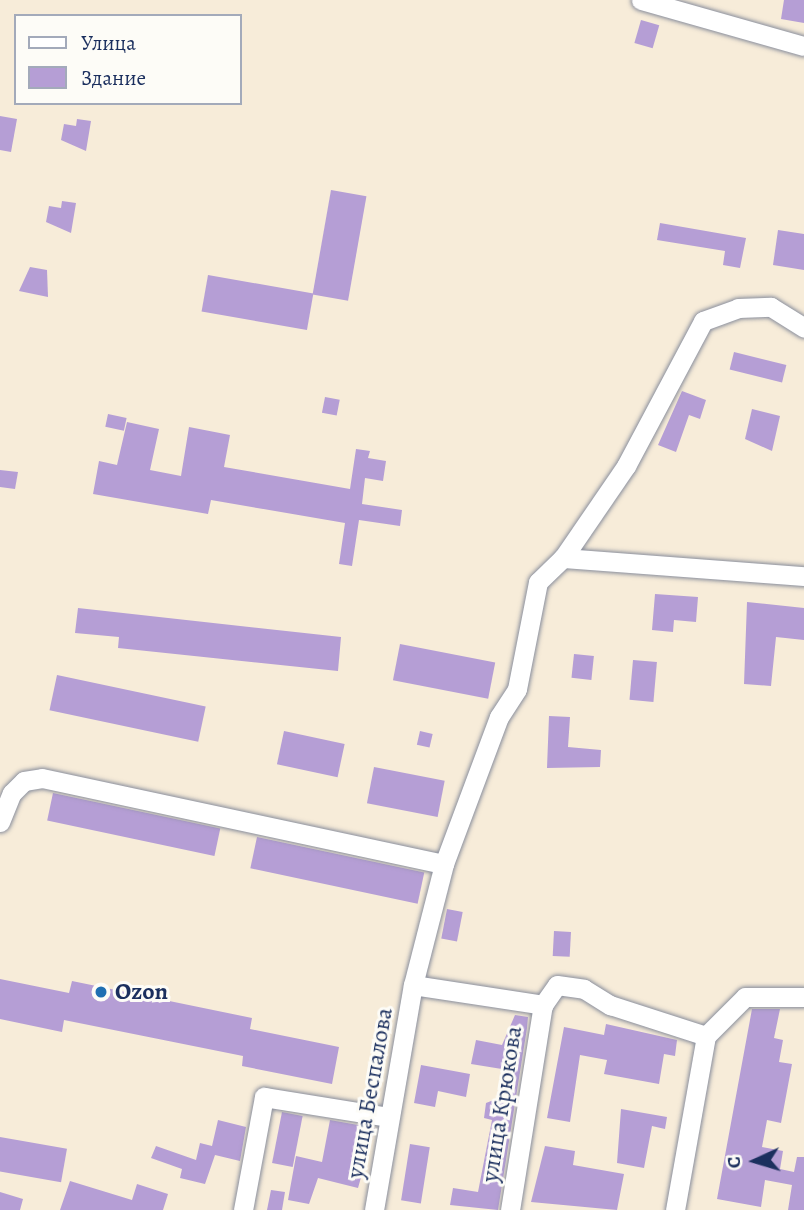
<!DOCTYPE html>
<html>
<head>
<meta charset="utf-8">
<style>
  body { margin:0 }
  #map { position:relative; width:804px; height:1210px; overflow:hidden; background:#f7ecd9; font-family:Alegreya,serif }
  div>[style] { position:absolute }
  .building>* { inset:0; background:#b59ed5; transform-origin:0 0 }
  .roads { filter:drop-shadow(0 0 2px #898e9c) drop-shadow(0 0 2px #898e9c) }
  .street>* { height:19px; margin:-9.5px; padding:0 9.5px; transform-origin:9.5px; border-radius:9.5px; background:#fff }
  .dots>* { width:19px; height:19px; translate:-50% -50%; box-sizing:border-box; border:4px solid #fdfcf7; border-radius:50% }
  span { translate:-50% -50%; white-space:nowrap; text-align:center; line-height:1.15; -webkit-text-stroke:6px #fdfcf7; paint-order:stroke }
  .poi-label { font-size:24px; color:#1b2f5e; font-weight:700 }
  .left { translate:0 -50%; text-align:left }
  .street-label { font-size:24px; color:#1b2f5e }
  .legend { position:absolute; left:14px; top:14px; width:228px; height:91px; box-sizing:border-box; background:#fdfcf7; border:2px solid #a3aaba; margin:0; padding:9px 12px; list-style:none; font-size:21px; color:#1b2f5e }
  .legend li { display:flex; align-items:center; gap:14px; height:35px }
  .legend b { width:35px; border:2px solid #a3aaba }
  .north { position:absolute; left:720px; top:1126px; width:70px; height:70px; -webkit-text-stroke:5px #fdfcf7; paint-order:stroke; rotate:266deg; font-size:19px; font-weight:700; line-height:28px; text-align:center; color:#1b2f5e }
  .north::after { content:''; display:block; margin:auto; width:24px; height:32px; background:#1b2f5e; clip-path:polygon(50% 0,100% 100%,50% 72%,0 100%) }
</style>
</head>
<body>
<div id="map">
  <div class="building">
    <i style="clip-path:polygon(784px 0,804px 0,804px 23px,781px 19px)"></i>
    <i style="left:641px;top:20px;width:19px;height:24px;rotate:16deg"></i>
    <i style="clip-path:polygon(0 116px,17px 119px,11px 152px,0 150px)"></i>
    <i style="clip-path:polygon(77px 119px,91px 121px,86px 151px,61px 140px,64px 124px,76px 126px)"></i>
    <i style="left:331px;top:190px;width:36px;height:106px;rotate:10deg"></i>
    <i style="clip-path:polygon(62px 201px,76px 203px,71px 233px,46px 222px,49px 206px,61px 208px)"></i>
    <i style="clip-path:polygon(660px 223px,746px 238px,740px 268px,723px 265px,725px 251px,657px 240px)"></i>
    <i style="clip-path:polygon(778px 230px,804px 234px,804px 270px,773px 265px)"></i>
    <i style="clip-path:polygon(30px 267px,47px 270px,48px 297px,19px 291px)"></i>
    <i style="left:208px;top:275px;width:107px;height:37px;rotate:10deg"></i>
    <i style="left:734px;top:352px;width:54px;height:18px;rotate:14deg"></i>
    <i style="clip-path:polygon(682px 391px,706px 400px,700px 419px,689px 415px,676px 452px,658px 445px)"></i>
    <i style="left:325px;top:397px;width:15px;height:16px;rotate:11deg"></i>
    <i style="clip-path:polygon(752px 409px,780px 416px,772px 451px,745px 439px)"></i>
    <i style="left:108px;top:414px;width:19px;height:13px;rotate:12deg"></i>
    <i style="clip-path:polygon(127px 422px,159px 429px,150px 470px,181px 476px,189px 427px,230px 435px,224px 467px,350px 489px,356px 449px,370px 451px,368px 458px,386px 461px,383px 481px,365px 478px,362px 504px,402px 510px,400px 526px,359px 520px,352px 566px,339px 564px,345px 523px,211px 500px,208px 514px,93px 494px,99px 461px,117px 465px)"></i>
    <i style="clip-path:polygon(0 470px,18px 472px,15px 489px,0 487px)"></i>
    <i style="clip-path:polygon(655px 594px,698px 597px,696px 622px,674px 620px,673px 632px,652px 630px)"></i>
    <i style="clip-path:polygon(747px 602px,804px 608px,804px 640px,776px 637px,771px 686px,744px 684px)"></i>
    <i style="clip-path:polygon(78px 608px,341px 637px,338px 671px,118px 648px,119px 637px,75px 633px)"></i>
    <i style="left:400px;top:644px;width:97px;height:37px;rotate:11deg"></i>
    <i style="left:574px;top:654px;width:20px;height:24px;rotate:6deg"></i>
    <i style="left:633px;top:660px;width:24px;height:40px;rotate:5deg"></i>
    <i style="left:57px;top:675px;width:152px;height:36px;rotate:12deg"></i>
    <i style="clip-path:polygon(549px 716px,570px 717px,568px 747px,601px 750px,600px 767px,547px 768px)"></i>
    <i style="left:284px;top:731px;width:62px;height:34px;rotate:12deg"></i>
    <i style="left:420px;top:731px;width:13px;height:14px;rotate:13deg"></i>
    <i style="left:374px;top:767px;width:72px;height:37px;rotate:11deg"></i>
    <i style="left:53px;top:793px;width:171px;height:28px;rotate:12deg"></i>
    <i style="left:257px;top:837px;width:171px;height:32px;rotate:12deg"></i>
    <i style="left:447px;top:909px;width:16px;height:30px;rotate:11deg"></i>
    <i style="left:554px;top:931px;width:17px;height:25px;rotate:3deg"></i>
    <i style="clip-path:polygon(0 979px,69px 993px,72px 981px,252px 1018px,250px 1029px,339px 1047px,332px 1084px,242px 1066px,243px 1056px,64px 1020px,62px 1032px,0 1019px)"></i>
    <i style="clip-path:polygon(752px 1009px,780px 1009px,774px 1038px,783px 1040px,779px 1062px,792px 1064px,781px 1123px,767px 1120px,762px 1147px,783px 1151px,780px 1169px,794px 1172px,797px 1157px,804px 1157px,804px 1210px,788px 1210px,792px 1185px,765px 1180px,761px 1207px,717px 1199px)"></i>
    <i style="clip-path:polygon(515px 1015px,528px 1017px,527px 1028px,498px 1210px,450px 1205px,453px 1188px,478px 1192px,492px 1120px,484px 1118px,486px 1103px,504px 1096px,508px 1070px,471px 1064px,476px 1040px,502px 1045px)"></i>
    <i style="clip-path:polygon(606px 1024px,677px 1040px,675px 1056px,664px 1054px,659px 1084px,604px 1074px,607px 1060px,580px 1055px,570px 1122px,547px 1118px,564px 1027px,604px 1035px)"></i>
    <i style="clip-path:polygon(421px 1065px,470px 1074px,466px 1097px,438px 1091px,435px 1107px,414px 1103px)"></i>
    <i style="clip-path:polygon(621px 1109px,667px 1117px,665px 1129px,652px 1126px,644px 1168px,617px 1163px)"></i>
    <i style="left:282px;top:1112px;width:21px;height:52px;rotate:11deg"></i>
    <i style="clip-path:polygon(218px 1120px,246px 1127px,240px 1161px,215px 1155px,205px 1184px,180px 1178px,182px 1169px,151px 1158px,156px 1146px,196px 1160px,200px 1143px,212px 1146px)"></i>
    <i style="clip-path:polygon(330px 1120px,375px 1128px,358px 1188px,318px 1178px,309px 1204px,288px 1200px,296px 1156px,322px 1162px)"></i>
    <i style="left:0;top:1137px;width:68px;height:34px;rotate:10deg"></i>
    <i style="left:410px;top:1144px;width:20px;height:57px;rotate:9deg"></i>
    <i style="clip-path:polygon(545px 1146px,575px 1151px,573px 1165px,624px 1174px,617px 1210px,531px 1202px)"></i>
    <i style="clip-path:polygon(70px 1181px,132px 1200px,137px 1184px,168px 1194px,163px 1210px,60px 1210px)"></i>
    <i style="clip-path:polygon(271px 1190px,285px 1192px,282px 1210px,267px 1210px)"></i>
    <i style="clip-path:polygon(0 1192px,23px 1199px,20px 1210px,0 1210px)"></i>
  </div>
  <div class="roads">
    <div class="street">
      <i style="left:641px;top:0;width:169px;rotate:15.8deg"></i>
      <i style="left:563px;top:558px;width:242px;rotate:4.3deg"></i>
      <i style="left:0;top:822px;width:31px;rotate:-68deg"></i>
      <i style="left:12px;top:793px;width:17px;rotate:-45deg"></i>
      <i style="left:24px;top:781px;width:18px;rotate:-9deg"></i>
      <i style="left:42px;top:778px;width:411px;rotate:12.1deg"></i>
      <i style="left:413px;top:985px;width:132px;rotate:8.7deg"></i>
      <i style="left:543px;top:1005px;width:24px;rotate:-55deg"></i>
      <i style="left:557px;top:985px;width:27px;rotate:8deg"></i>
      <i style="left:584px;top:989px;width:31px;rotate:32deg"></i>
      <i style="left:610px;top:1005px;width:101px;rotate:17.9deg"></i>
      <i style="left:706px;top:1036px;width:55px;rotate:-45deg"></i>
      <i style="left:745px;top:997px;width:59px"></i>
      <i style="left:243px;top:1210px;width:115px;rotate:-79.5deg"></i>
      <i style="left:264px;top:1097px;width:127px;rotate:9.1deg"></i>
      <i style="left:374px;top:1210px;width:228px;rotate:-80.2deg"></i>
      <i style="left:413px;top:985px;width:125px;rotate:-75.6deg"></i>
      <i style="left:444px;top:864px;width:157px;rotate:-69.5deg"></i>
      <i style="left:499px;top:717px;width:33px;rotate:-57deg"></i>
      <i style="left:517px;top:689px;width:109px;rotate:-78.9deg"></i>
      <i style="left:538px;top:582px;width:35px;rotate:-44deg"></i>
      <i style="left:563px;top:558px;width:112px;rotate:-55.6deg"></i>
      <i style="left:626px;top:466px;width:164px;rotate:-62deg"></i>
      <i style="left:703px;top:321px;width:37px;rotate:-20deg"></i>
      <i style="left:738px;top:308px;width:33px;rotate:-2deg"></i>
      <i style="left:771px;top:307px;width:39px;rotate:32deg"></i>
      <i style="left:510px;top:1210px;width:208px;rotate:-80.9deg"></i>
      <i style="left:675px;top:1210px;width:177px;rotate:-79.9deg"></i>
    </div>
  </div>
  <div class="dots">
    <i style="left:101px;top:992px;background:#1f6fb2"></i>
  </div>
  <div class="poi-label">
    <span class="left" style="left:115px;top:992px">Ozon</span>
  </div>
  <div class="street-label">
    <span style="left:370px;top:1093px;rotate:-80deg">улица Беспалова</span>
    <span style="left:502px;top:1104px;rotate:-81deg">улица Крюкова</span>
  </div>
  <ul class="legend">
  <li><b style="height:9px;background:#fff"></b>Улица</li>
  <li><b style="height:19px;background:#b59ed5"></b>Здание</li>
  </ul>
  <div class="north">С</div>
</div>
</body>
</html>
